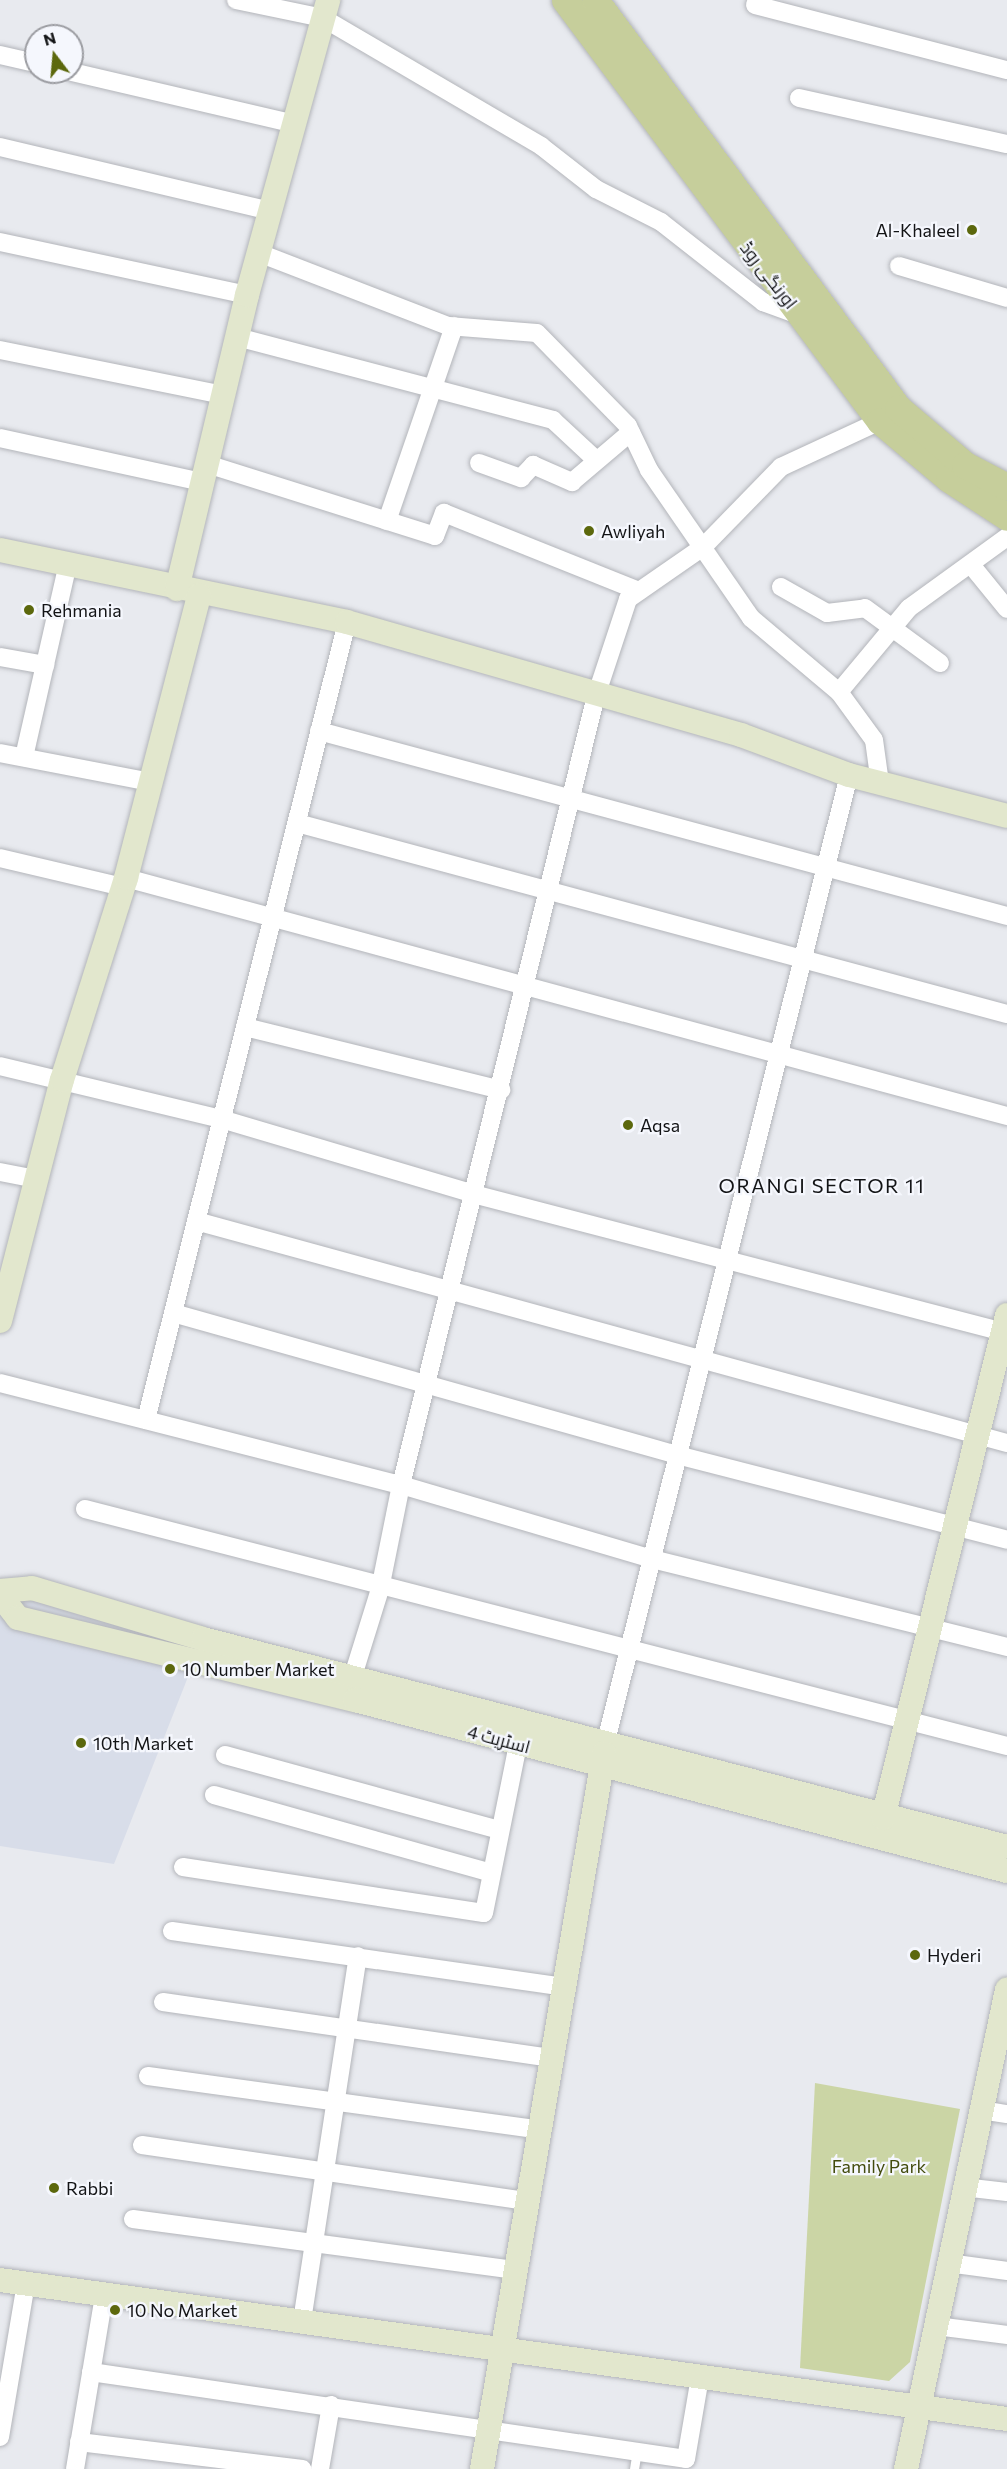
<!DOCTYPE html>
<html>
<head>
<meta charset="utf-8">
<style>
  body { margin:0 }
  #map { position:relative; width:1007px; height:2469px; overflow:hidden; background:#e8eaef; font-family:Commissioner,Cairo,sans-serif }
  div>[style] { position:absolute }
  .built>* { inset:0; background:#d8dde9 }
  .green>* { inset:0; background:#cbd5a5 }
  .roads { filter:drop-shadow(0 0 2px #b3b5ba) drop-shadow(0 0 2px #b3b5ba) }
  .lane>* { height:9px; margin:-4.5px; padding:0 4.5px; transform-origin:4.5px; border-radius:4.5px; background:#fff }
  .street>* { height:18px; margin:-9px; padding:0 9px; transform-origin:9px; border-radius:9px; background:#fff }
  .secondary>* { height:24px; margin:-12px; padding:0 12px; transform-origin:12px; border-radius:12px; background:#e2e7cd }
  .primary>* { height:27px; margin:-13.5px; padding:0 13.5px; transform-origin:13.5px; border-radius:13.5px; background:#c6ce9b }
  .dots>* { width:16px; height:16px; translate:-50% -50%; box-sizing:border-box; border:3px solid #f5f7fd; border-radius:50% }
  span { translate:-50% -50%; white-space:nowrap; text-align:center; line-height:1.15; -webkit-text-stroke:4.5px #f5f7fd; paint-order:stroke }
  .poi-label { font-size:18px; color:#131416 }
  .right { translate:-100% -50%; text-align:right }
  .left { translate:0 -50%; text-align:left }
  .street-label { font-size:18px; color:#131416 }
  .park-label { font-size:18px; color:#424b0d }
  .neighbourhood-label { font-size:20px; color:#131416; letter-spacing:1.5px }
  .north { position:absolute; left:24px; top:24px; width:60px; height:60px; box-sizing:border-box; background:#f5f7fd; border:2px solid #9b9ca1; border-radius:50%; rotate:344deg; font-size:16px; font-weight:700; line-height:24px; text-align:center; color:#131416 }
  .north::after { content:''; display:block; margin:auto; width:21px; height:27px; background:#5c680d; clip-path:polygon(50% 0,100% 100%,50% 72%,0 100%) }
</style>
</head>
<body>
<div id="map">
  <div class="built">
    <i style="clip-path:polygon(0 1587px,203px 1639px,114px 1864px,0 1846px)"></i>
  </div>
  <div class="green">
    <i style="clip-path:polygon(815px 2083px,960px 2109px,910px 2362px,889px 2381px,800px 2368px)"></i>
  </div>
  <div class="roads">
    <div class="lane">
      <i style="left:634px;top:2469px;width:18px;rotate:-81deg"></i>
    </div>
    <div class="street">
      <i style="left:236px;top:0;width:89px;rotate:11.7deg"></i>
      <i style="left:323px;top:18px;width:253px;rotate:30.4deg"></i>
      <i style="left:541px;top:146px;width:70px;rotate:38deg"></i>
      <i style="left:596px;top:189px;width:73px;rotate:26.9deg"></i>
      <i style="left:661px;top:222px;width:130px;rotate:38.1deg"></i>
      <i style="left:763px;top:302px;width:38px;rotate:20deg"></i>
      <i style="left:755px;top:5px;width:260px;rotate:14.5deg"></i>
      <i style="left:0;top:55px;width:37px;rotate:13deg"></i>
      <i style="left:72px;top:72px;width:229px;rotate:13.1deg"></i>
      <i style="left:799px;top:98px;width:213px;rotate:12.5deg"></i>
      <i style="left:0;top:147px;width:278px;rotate:13.3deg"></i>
      <i style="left:0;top:242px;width:253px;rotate:12.1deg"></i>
      <i style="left:259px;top:253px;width:203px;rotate:21.1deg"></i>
      <i style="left:448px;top:326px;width:89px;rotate:4.5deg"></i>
      <i style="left:537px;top:333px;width:130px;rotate:45.6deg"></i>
      <i style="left:628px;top:426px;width:49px;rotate:64.5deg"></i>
      <i style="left:649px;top:470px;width:180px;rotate:55.4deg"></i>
      <i style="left:751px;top:618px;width:115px;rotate:40.1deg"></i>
      <i style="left:839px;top:692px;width:59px;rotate:53.9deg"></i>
      <i style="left:874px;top:740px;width:43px;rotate:82.1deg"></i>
      <i style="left:899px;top:266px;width:113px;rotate:16.5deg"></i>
      <i style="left:237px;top:337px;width:327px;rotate:14.7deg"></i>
      <i style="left:553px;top:420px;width:56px;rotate:42.8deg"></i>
      <i style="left:0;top:350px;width:227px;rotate:11.4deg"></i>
      <i style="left:0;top:438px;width:207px;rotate:12.3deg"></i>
      <i style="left:479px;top:463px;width:45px;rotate:19.7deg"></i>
      <i style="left:521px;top:478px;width:18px;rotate:-47deg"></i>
      <i style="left:533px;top:465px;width:43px;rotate:23.6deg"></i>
      <i style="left:572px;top:482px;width:77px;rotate:-40.3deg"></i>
      <i style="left:207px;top:464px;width:239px;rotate:17.5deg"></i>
      <i style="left:435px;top:536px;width:25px;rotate:-69deg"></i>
      <i style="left:444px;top:513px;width:210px;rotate:21.8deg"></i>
      <i style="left:387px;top:521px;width:206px;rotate:-71deg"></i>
      <i style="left:972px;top:566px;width:55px;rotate:50.9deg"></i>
      <i style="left:781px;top:587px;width:53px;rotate:29.5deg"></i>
      <i style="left:827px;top:613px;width:38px;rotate:-7deg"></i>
      <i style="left:865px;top:608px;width:93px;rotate:36.3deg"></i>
      <i style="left:0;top:657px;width:46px;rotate:10.1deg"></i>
      <i style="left:839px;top:692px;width:109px;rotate:-50.2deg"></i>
      <i style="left:909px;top:608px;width:121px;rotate:-35.9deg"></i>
      <i style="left:319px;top:731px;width:712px;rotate:15.05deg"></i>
      <i style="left:0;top:753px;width:153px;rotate:10.9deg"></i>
      <i style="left:24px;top:757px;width:199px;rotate:-77.2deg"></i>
      <i style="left:297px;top:823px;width:735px;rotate:15.06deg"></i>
      <i style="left:0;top:858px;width:126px;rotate:13.3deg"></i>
      <i style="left:126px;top:878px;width:913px;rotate:15.12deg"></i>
      <i style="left:245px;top:1027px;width:264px;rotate:13.8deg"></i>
      <i style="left:0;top:1066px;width:227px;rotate:13.5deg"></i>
      <i style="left:221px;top:1119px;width:267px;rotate:16.5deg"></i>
      <i style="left:477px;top:1195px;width:548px;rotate:14.59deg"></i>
      <i style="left:0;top:1172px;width:38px;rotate:11deg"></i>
      <i style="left:196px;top:1221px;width:841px;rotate:15.31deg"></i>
      <i style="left:173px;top:1313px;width:524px;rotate:15.73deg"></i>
      <i style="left:677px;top:1455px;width:341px;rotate:14.4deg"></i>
      <i style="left:0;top:1383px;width:414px;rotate:14.3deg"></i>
      <i style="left:401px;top:1485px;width:262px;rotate:16.4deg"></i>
      <i style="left:652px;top:1559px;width:366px;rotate:13.9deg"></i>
      <i style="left:146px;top:1420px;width:823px;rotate:-75.86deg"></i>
      <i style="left:85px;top:1509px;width:952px;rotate:14.42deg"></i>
      <i style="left:352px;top:1679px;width:94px;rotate:-72.7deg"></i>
      <i style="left:380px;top:1589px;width:106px;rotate:-78.6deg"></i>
      <i style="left:401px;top:1485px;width:813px;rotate:-76.12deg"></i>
      <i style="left:596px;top:696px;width:102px;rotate:-71.7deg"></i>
      <i style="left:628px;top:599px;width:91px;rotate:-34.7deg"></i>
      <i style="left:703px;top:547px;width:112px;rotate:-45.7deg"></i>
      <i style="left:781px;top:467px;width:109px;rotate:-24.9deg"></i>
      <i style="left:605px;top:1745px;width:1000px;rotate:-75.88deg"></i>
      <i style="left:225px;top:1755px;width:284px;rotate:15.3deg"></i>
      <i style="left:214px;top:1795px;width:288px;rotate:15.7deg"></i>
      <i style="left:183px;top:1867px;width:304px;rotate:8.7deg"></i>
      <i style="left:484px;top:1913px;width:171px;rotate:-78.6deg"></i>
      <i style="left:172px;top:1931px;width:396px;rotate:8.1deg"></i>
      <i style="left:163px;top:2002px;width:393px;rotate:8.2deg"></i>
      <i style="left:148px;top:2076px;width:396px;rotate:7.8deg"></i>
      <i style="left:981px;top:2110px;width:26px;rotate:9deg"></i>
      <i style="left:142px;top:2145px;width:389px;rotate:8.3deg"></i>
      <i style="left:963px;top:2187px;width:44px;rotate:6.5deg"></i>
      <i style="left:133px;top:2219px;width:386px;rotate:7.6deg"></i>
      <i style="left:948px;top:2263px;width:60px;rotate:7.7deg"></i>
      <i style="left:302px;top:2321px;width:369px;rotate:-81.3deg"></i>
      <i style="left:936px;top:2326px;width:72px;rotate:7.2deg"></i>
      <i style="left:91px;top:2372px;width:601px;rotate:8.32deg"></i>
      <i style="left:686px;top:2459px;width:83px;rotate:-80.3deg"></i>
      <i style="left:0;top:2437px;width:155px;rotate:-80.4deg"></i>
      <i style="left:79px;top:2442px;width:225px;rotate:6.9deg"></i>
      <i style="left:75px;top:2469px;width:176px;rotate:-80.5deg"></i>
      <i style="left:320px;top:2469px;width:65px;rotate:-80.2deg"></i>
    </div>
    <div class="secondary">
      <i style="left:0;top:550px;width:354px;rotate:11.7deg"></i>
      <i style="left:347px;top:622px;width:410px;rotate:16deg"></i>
      <i style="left:741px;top:735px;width:115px;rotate:20.3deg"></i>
      <i style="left:849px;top:775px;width:163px;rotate:14.5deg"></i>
      <i style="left:177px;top:589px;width:302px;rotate:-76.6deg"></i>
      <i style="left:247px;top:295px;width:306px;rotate:-74.6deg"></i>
      <i style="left:0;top:1321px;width:249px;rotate:-75.6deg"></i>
      <i style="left:62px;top:1080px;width:212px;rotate:-72.4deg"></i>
      <i style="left:126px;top:878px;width:292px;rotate:-75.5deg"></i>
      <i style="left:0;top:1591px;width:32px;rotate:-5deg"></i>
      <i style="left:32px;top:1588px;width:178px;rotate:16.6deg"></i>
      <i style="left:203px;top:1639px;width:830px;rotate:14.5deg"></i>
      <i style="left:0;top:1595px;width:29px;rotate:52deg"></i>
      <i style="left:18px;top:1618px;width:347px;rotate:13.7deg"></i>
      <i style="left:355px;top:1700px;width:674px;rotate:14.7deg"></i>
      <i style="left:883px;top:1818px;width:518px;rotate:-76.15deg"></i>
      <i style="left:0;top:2280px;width:1017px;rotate:7.86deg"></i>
      <i style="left:482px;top:2469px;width:726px;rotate:-80.33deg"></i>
      <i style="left:906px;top:2469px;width:490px;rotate:-78.1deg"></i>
    </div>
    <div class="primary">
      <i style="left:565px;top:0;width:526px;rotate:53.2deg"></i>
      <i style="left:880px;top:421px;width:90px;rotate:40deg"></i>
      <i style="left:949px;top:479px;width:69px;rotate:33.2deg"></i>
      <i style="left:595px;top:0;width:508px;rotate:53.4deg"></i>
      <i style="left:898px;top:408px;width:88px;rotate:40.4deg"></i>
      <i style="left:965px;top:465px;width:47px;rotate:27.6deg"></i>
    </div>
  </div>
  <div class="dots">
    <i style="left:972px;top:230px;background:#5c680d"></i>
    <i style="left:589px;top:531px;background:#5c680d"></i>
    <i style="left:29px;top:610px;background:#5c680d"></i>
    <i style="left:628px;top:1125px;background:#5c680d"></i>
    <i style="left:170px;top:1669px;background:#5c680d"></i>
    <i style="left:81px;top:1743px;background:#5c680d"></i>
    <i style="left:915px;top:1955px;background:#5c680d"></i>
    <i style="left:54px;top:2188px;background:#5c680d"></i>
    <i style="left:115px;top:2310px;background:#5c680d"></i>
  </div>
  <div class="poi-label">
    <span class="right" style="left:960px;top:230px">Al-Khaleel</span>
    <span class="left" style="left:601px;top:531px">Awliyah</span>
    <span class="left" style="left:41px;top:610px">Rehmania</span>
    <span class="left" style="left:640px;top:1125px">Aqsa</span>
    <span class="left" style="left:182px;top:1669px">10 Number Market</span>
    <span class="left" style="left:93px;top:1743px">10th Market</span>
    <span class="left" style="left:927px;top:1955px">Hyderi</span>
    <span class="left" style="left:66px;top:2188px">Rabbi</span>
    <span class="left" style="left:127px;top:2310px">10 No Market</span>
  </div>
  <div class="street-label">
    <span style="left:769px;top:275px;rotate:52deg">اورنگی روڈ</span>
    <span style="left:499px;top:1739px;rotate:15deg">اسٹریٹ 4</span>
  </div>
  <div class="park-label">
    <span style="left:879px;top:2166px">Family Park</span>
  </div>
  <div class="neighbourhood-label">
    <span style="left:822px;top:1185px">ORANGI SECTOR 11</span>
  </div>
  <div class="north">N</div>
</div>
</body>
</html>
